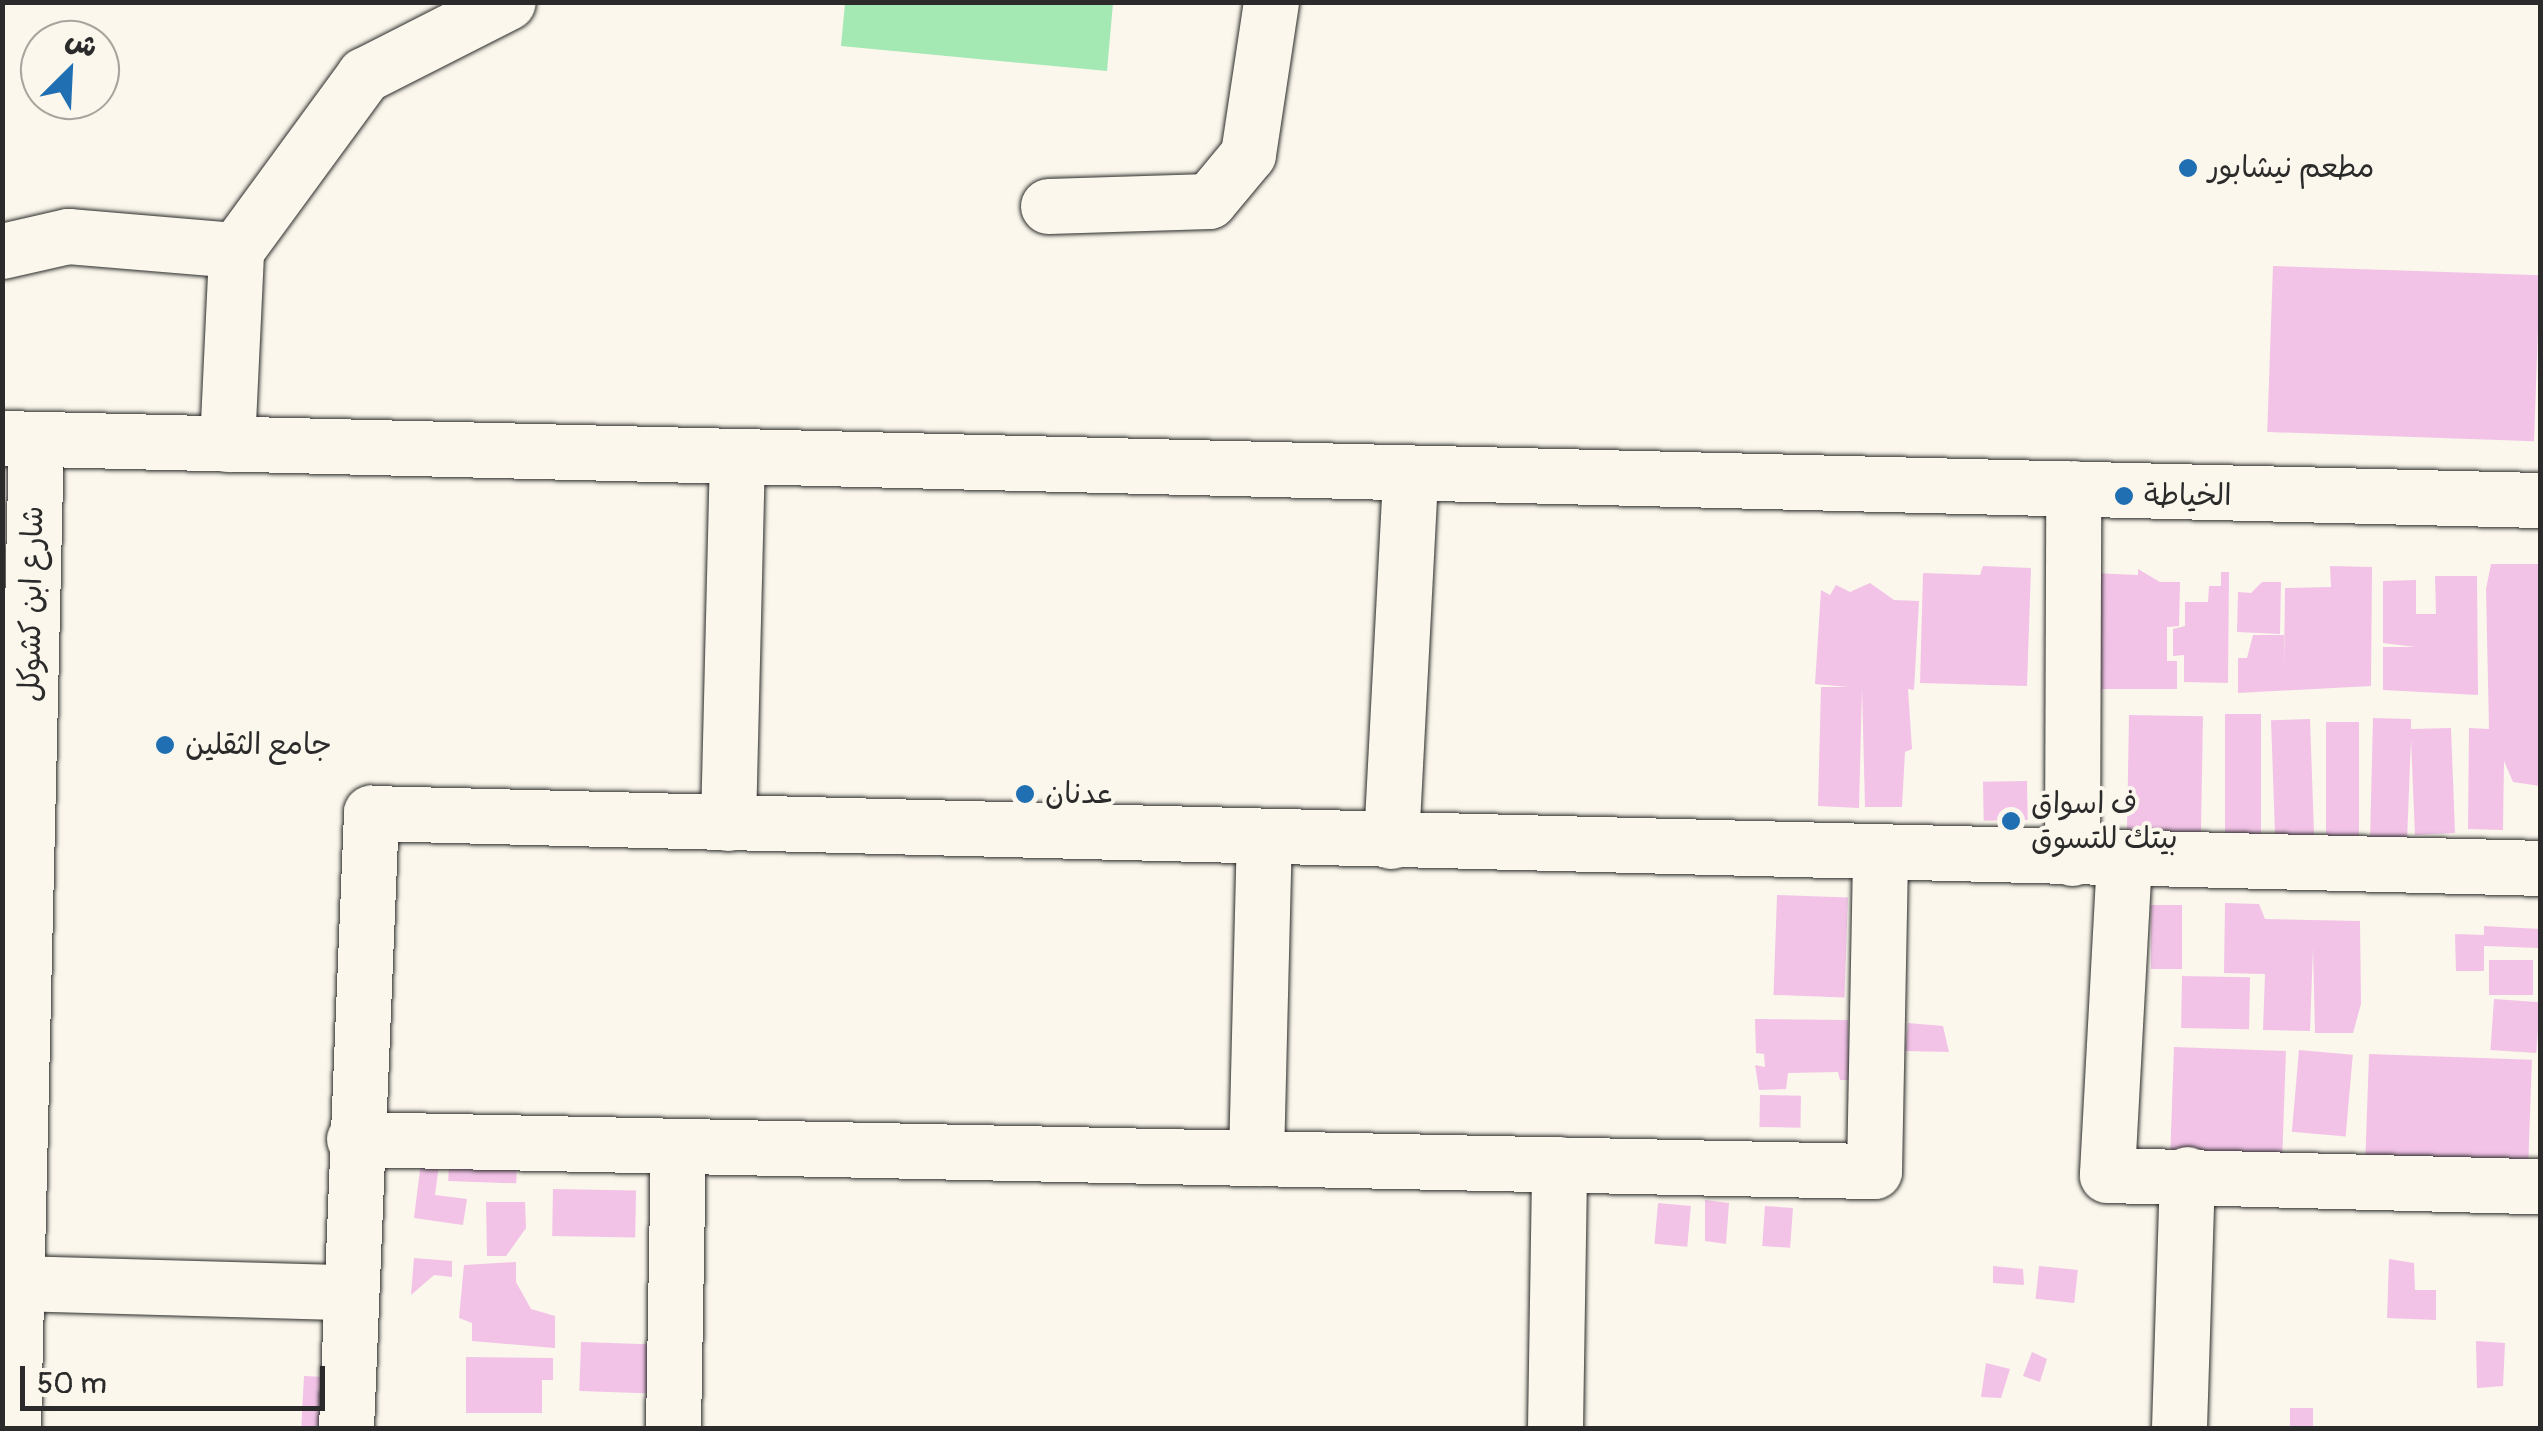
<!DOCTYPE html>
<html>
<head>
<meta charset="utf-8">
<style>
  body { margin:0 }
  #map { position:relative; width:2543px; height:1431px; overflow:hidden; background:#fbf7ec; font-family:Pangolin,"Playpen Sans Arabic",sans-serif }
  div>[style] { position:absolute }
  .green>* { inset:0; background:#a4e8b4 }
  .building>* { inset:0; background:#f2c3e7; transform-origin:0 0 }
  .roads { filter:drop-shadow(0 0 2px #2b2b2b) drop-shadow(0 0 2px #2b2b2b) }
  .minor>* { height:55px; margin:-27.5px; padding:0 27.5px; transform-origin:27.5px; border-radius:27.5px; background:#fbf7ec }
  .dots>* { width:28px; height:28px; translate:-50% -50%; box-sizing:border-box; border:5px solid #fbf7ec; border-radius:50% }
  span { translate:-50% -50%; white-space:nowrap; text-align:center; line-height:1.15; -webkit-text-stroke:8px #fbf7ec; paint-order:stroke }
  .poi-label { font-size:30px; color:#2b2b2b }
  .left { translate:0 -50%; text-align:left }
  .street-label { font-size:30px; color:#2b2b2b }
  .frame { position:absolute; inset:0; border:5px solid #2b2b2b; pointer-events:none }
  .north { position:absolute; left:20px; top:20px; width:100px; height:100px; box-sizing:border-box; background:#fbf7ec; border:2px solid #a8a59f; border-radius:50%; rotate:24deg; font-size:28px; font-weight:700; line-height:40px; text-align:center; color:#2b2b2b }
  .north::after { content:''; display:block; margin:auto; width:35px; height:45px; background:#1f6fb2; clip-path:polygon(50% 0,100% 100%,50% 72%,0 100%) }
  .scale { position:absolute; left:20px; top:1366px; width:305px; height:45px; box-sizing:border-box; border:5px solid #2b2b2b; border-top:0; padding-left:12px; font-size:30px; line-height:35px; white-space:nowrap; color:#2b2b2b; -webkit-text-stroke:8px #fbf7ec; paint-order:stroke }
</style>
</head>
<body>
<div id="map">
  <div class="green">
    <i style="clip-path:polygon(845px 3px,1113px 3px,1107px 71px,841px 46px)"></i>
  </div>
  <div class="building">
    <i style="left:2273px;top:266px;width:267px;height:166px;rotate:2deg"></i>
    <i style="clip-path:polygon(2491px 564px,2540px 564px,2540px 786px,2513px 782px,2504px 761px,2503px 830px,2468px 829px,2469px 728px,2489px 729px,2486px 589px)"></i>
    <i style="clip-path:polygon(1983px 566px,2031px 568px,2027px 686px,1920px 683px,1923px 573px,1980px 575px)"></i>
    <i style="clip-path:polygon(2330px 566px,2372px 567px,2371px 686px,2238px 693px,2238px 658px,2247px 658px,2253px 635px,2284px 635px,2284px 666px,2285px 588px,2331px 587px)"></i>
    <i style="clip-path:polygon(2138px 569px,2160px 582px,2180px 582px,2179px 626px,2167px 627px,2167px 661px,2177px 661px,2177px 689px,2089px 689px,2093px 573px,2138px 575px)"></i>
    <i style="clip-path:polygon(2221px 572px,2229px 572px,2228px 683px,2184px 682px,2184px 655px,2173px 656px,2173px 629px,2185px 626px,2185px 602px,2208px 602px,2209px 586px,2221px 586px)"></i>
    <i style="clip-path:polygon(2435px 576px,2477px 576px,2478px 695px,2383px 690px,2383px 647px,2416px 647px,2383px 643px,2383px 581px,2416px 580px,2416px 614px,2436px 614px)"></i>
    <i style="clip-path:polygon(2262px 582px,2281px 582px,2280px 634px,2237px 632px,2238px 592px,2251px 593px)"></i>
    <i style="clip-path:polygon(1870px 583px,1894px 600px,1919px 601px,1914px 690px,1908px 689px,1912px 749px,1905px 752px,1902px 807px,1865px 807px,1862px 688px,1859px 808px,1818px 806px,1821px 687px,1848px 687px,1815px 684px,1821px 590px,1830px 595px,1836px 585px,1850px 592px)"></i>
    <i style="left:2225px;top:714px;width:36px;height:137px"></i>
    <i style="left:2129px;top:715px;width:74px;height:126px;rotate:1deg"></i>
    <i style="clip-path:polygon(2373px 718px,2411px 719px,2411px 729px,2451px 728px,2455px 833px,2415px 835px,2411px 740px,2407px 841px,2370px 840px)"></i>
    <i style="left:2310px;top:719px;width:121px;height:39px;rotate:88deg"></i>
    <i style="left:2359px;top:722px;width:127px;height:33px;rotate:90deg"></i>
    <i style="left:2027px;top:781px;width:39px;height:44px;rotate:89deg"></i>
    <i style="left:1777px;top:895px;width:71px;height:100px;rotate:2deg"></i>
    <i style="clip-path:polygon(2225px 903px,2259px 904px,2265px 919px,2360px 921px,2361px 1004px,2353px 1033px,2315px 1033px,2313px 948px,2310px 1031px,2263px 1030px,2265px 974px,2224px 973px)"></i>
    <i style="left:2151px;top:905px;width:31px;height:64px"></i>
    <i style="clip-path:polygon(2484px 926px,2540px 929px,2540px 948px,2484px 946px,2484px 971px,2456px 971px,2455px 934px,2484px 935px)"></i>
    <i style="left:2489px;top:960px;width:44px;height:35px"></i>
    <i style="left:2182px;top:976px;width:68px;height:52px;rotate:1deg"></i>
    <i style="left:2494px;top:999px;width:46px;height:51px;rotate:4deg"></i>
    <i style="clip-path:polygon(1755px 1019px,1848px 1020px,1850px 1080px,1840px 1080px,1838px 1072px,1788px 1073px,1786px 1089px,1759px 1090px,1755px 1065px,1765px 1067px,1764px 1054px,1756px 1053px)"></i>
    <i style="clip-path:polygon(1908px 1023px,1943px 1026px,1949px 1052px,1905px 1051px)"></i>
    <i style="left:2174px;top:1047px;width:112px;height:129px;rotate:2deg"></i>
    <i style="left:2299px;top:1050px;width:54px;height:82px;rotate:5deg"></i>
    <i style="left:2369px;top:1054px;width:163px;height:118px;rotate:2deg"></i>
    <i style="left:1760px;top:1095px;width:41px;height:32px;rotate:1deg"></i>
    <i style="left:449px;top:1160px;width:68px;height:21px;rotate:2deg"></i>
    <i style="clip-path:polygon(421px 1162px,439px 1165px,435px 1195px,467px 1199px,463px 1225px,414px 1218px)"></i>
    <i style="left:553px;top:1189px;width:83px;height:47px;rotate:1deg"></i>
    <i style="clip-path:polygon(1705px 1200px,1729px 1203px,1726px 1244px,1705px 1241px)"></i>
    <i style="clip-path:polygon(486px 1202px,525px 1202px,526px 1228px,506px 1256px,487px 1256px)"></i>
    <i style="left:1658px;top:1203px;width:33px;height:41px;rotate:5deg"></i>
    <i style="left:1765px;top:1206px;width:28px;height:40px;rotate:4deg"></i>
    <i style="clip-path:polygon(414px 1258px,452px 1261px,452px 1277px,434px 1275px,411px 1295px)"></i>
    <i style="clip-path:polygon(2389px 1259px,2414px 1263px,2415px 1290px,2436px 1290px,2436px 1320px,2387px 1318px)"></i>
    <i style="clip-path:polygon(516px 1262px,516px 1282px,531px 1309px,555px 1316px,555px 1348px,472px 1341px,472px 1323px,459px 1318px,464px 1265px)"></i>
    <i style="clip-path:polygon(1993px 1266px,2023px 1269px,2024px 1285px,1993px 1283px)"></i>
    <i style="left:2039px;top:1266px;width:39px;height:33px;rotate:6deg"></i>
    <i style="clip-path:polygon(2476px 1341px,2505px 1343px,2503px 1386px,2477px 1388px)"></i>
    <i style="left:581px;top:1342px;width:89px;height:49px;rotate:2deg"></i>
    <i style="clip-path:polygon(2032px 1352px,2047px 1359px,2040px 1382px,2023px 1376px)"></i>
    <i style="clip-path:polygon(466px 1357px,553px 1358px,553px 1380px,542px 1380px,542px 1413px,466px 1413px)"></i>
    <i style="clip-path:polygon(1986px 1363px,2010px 1369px,2001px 1398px,1981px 1397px)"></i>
    <i style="left:304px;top:1376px;width:35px;height:52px;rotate:3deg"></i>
    <i style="left:2313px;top:1408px;width:20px;height:23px;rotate:90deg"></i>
  </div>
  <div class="roads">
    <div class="minor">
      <i style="left:1048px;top:206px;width:161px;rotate:-1.8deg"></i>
      <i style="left:1209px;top:201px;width:61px;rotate:-50.3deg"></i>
      <i style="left:1248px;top:154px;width:154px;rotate:-81.4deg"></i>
      <i style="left:2px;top:251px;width:68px;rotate:-12.8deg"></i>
      <i style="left:68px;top:236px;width:169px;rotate:4.8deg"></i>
      <i style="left:2px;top:438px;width:2539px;rotate:1.4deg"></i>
      <i style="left:227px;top:444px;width:194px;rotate:-87.3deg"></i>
      <i style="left:236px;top:250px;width:217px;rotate:-53.8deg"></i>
      <i style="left:364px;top:75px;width:161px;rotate:-26.9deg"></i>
      <i style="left:728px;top:823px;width:367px;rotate:-88.6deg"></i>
      <i style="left:1391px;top:841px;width:368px;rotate:-87deg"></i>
      <i style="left:2072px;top:858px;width:370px;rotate:-89.8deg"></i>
      <i style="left:2124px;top:859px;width:316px;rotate:93.1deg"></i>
      <i style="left:2107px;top:1175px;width:433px;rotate:1.5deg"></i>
      <i style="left:354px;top:1139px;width:1520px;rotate:1.21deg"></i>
      <i style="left:1874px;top:1171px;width:317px;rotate:-88.9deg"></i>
      <i style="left:1256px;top:1158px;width:321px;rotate:-88.6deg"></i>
      <i style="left:16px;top:1283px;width:331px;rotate:1.6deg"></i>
      <i style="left:13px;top:1428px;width:989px;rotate:-88.67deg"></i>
      <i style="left:346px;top:1428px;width:616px;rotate:-87.67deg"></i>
      <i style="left:371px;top:813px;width:2170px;rotate:1.45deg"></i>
      <i style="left:673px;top:1428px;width:282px;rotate:-89deg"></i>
      <i style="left:1555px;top:1428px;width:264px;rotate:-89.1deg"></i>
      <i style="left:2179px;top:1428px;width:254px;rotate:-88.2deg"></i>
    </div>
  </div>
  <div class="dots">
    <i style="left:2188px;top:168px;background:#1f6fb2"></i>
    <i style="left:2124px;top:496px;background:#1f6fb2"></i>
    <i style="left:165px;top:745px;background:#1f6fb2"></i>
    <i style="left:1025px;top:794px;background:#1f6fb2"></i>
    <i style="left:2011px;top:821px;background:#1f6fb2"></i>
  </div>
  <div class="poi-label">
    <span class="left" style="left:2208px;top:168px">مطعم نيشابور</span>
    <span class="left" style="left:2144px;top:496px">الخياطة</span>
    <span class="left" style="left:185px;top:745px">جامع الثقلين</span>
    <span class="left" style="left:1045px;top:794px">عدنان</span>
    <span class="left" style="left:2031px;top:821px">ف اسواق<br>بيتك للتسوق</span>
  </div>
  <div class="street-label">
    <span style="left:32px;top:604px;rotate:-89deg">شارع ابن كشوكل</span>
  </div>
  <div class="frame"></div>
  <div class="north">ش</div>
  <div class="scale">50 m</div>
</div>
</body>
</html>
